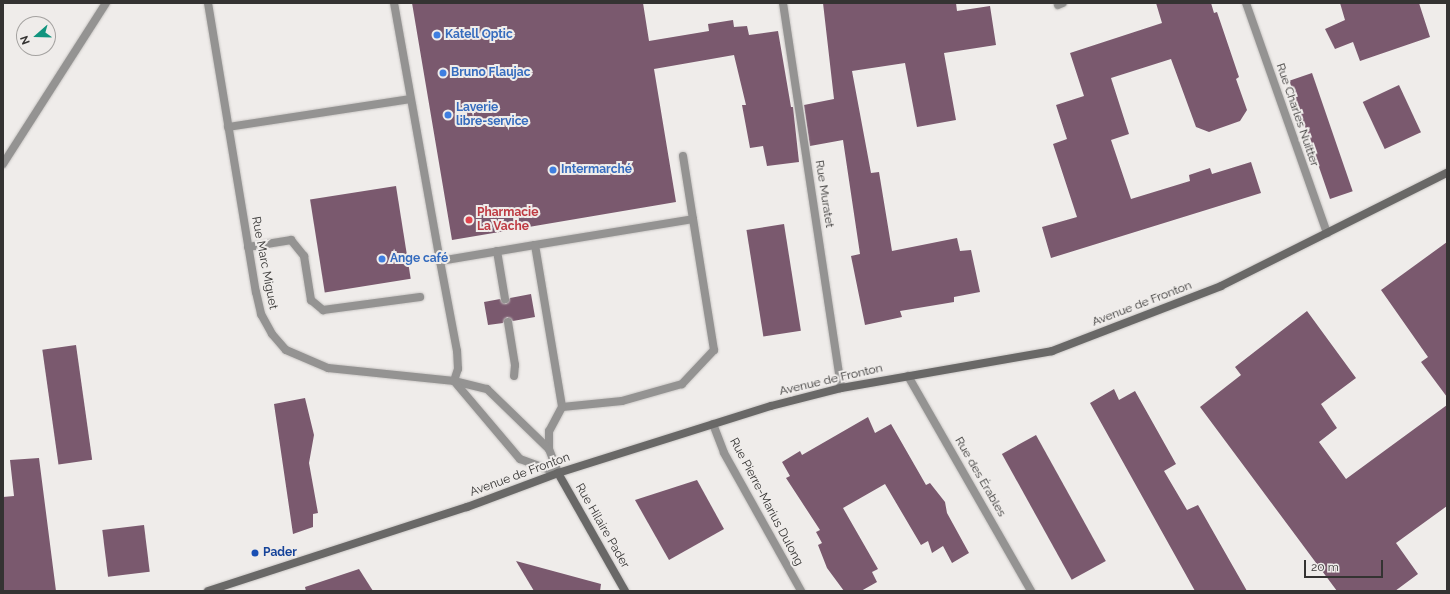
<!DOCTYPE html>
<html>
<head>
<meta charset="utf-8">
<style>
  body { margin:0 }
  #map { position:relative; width:1450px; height:594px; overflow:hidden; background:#efecea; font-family:Raleway,sans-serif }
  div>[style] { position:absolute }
  .building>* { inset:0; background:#7a596e; transform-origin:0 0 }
  .roads { filter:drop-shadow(0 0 1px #cac7c5) drop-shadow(0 0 1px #cac7c5) }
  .lane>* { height:8px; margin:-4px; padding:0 4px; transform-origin:4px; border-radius:4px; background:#949392 }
  .street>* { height:8px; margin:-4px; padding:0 4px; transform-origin:4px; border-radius:4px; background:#949392 }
  .secondary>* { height:8px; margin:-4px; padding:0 4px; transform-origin:4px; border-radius:4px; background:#696867 }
  .dots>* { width:11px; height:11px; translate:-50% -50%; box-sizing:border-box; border:2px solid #efecea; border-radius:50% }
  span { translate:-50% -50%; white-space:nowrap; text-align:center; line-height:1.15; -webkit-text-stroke:4px #efecea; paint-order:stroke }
  .shop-label { font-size:12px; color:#366cbe; font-weight:700 }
  .left { translate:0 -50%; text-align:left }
  .street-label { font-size:12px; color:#343332 }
  .health-label { font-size:12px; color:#be3a42; font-weight:700 }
  .transit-label { font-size:12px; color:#164399; font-weight:700 }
  .frame { position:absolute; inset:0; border:4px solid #343332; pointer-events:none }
  .north { position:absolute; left:16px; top:16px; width:40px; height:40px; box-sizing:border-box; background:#efecea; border:1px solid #a4a2a0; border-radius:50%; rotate:250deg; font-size:11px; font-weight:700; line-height:16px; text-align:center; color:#343332 }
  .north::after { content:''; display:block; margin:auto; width:14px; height:18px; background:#11947e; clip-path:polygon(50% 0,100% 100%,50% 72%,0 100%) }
  .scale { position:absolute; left:1304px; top:560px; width:79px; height:18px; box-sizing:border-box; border:2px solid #343332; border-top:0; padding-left:5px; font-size:12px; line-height:14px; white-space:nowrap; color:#343332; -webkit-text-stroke:3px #efecea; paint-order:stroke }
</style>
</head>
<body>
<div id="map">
  <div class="building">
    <i style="clip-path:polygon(412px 3px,643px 3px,649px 41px,709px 31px,708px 24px,733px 20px,734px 27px,747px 26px,749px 35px,778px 31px,791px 107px,793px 107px,799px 162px,767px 166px,763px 146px,750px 148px,742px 105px,746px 105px,734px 55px,654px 69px,676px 202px,452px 240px)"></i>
    <i style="clip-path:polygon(823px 3px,956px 3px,957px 11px,990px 6px,996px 45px,944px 53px,956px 120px,917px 127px,905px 63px,852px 71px,871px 173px,879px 172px,892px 251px,957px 238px,960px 251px,971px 250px,980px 292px,954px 297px,954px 302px,900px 311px,902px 317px,865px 325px,851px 256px,860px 254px,843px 140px,810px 146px,804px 105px,834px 99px)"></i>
    <i style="clip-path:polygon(1156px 3px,1211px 3px,1214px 13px,1217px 12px,1239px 77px,1236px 79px,1247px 110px,1240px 121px,1209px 132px,1196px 127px,1171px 59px,1111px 78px,1129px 134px,1111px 140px,1131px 199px,1190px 181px,1189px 175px,1210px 168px,1212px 174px,1251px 162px,1261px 193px,1051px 258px,1042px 227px,1077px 217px,1053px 144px,1067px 139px,1056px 105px,1084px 96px,1070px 53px,1162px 23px)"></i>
    <i style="clip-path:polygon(1340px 3px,1419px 3px,1430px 37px,1360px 61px,1353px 42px,1335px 49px,1325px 29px,1345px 20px)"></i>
    <i style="left:1312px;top:73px;width:125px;height:24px;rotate:71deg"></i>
    <i style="left:1399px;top:85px;width:52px;height:40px;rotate:65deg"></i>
    <i style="left:396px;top:186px;width:94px;height:87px;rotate:81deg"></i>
    <i style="left:784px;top:224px;width:108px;height:38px;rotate:81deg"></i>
    <i style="clip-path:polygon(1447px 242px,1447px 397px,1421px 362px,1428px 357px,1381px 290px)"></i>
    <i style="clip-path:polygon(531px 294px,535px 317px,513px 321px,507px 317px,503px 323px,488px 325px,484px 302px,500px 299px,506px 304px,510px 298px)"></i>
    <i style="clip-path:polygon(1307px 311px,1356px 378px,1321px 404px,1337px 428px,1319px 442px,1346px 479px,1447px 405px,1447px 506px,1396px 543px,1418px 574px,1395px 591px,1337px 591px,1200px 407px,1241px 375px,1235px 367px)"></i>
    <i style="left:76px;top:345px;width:116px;height:34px;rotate:82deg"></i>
    <i style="clip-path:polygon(1114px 389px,1119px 400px,1135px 391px,1176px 464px,1164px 471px,1187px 510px,1198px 505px,1247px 591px,1195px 591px,1090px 403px)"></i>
    <i style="clip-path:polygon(305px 398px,314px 435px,309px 463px,318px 513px,313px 514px,313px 527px,293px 534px,274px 404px)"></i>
    <i style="clip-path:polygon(868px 417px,875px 433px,891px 424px,926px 485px,930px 483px,945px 502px,947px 513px,969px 553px,952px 563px,943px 546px,932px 553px,928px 541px,921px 545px,885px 484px,843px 508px,878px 569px,872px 572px,877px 582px,861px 591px,844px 591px,827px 568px,818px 545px,822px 543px,816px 532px,820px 530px,786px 478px,790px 476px,782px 462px,800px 451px,802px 455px)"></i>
    <i style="left:1036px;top:435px;width:144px;height:39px;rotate:61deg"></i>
    <i style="clip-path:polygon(39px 458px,56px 591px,3px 591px,3px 497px,14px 496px,10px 460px)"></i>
    <i style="clip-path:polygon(697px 480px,724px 529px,669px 560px,635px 500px)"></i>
    <i style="left:144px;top:525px;width:47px;height:42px;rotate:83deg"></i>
    <i style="clip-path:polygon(516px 561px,601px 584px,600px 591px,534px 591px)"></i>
    <i style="clip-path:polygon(359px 569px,373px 591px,306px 591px,305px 587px)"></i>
  </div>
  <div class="roads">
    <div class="lane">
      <i style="left:394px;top:3px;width:262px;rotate:79.9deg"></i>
      <i style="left:1058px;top:5px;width:5px;rotate:-22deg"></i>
      <i style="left:228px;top:127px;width:184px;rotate:-8.7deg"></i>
      <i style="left:683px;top:156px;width:64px;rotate:81deg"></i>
      <i style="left:535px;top:245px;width:160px;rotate:-9.3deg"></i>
      <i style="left:693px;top:219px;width:133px;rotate:80.9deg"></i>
      <i style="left:714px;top:350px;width:47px;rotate:133.3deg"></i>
      <i style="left:682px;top:384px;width:62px;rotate:164.2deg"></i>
      <i style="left:622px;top:401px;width:60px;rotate:174.3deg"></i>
      <i style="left:248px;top:247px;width:44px;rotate:-9.2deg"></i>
      <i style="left:291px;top:240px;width:21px;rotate:51deg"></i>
      <i style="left:304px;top:256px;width:45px;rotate:81deg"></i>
      <i style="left:311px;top:300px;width:16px;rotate:40deg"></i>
      <i style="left:323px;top:310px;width:98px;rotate:-7.6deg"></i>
      <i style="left:497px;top:251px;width:49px;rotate:80.5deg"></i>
      <i style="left:508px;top:322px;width:44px;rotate:80.8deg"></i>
      <i style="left:515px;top:365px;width:11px;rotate:95deg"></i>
      <i style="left:454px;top:381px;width:13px;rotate:-72deg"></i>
      <i style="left:458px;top:369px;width:18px;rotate:-93deg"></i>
      <i style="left:457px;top:351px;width:92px;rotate:-100.7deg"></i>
      <i style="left:440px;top:261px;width:96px;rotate:-9.6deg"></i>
      <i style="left:535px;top:245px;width:164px;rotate:80.5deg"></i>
      <i style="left:562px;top:407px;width:27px;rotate:118deg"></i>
      <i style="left:549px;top:431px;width:18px;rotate:90deg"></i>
    </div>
    <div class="street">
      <i style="left:208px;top:3px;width:293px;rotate:80.6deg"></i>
      <i style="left:256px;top:292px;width:23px;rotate:77deg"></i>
      <i style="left:261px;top:314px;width:23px;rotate:61deg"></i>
      <i style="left:272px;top:334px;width:21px;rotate:49deg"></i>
      <i style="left:286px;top:350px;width:46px;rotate:23.2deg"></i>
      <i style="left:328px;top:368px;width:127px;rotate:5.9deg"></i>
      <i style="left:454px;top:381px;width:34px;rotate:14deg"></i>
      <i style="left:487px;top:389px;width:86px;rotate:44.1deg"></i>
      <i style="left:549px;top:449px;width:26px;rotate:69deg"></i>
      <i style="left:783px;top:3px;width:389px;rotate:81.4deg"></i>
      <i style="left:1246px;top:3px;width:244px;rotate:70.6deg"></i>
      <i style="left:3px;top:164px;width:191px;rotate:-57.4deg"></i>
      <i style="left:908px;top:376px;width:248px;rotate:60.2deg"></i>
      <i style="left:454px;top:381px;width:102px;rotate:49.8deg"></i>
      <i style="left:520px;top:459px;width:40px;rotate:20.2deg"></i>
      <i style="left:713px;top:424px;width:31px;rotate:69deg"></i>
      <i style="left:724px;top:453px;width:158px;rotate:60.8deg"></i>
    </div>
    <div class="secondary">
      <i style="left:558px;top:473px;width:136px;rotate:60.4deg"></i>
      <i style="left:208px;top:591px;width:272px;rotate:-18deg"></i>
      <i style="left:467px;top:507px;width:97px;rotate:-20.5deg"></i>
      <i style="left:558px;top:473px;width:223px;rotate:-17.5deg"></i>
      <i style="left:771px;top:406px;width:72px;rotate:-14.4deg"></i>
      <i style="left:841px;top:388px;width:214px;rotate:-9.9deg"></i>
      <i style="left:1052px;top:351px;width:181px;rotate:-21deg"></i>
      <i style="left:1221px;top:286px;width:253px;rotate:-26.6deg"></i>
    </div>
  </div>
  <div class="dots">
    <i style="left:437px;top:35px;background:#3f7fe0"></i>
    <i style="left:443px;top:73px;background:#3f7fe0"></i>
    <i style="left:448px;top:115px;background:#3f7fe0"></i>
    <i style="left:553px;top:170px;background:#3f7fe0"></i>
    <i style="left:469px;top:220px;background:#e0444e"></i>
    <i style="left:382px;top:259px;background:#3f7fe0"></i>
    <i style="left:255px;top:553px;background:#1a4fb4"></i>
  </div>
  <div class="shop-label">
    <span class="left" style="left:445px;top:35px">Katell Optic</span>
    <span class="left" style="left:451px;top:73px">Bruno Flaujac</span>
    <span class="left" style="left:456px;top:115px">Laverie<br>libre-service</span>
    <span class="left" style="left:561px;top:170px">Intermarché</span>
    <span class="left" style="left:390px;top:259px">Ange café</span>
  </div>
  <div class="street-label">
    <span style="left:1297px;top:115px;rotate:71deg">Rue Charles Nuitter</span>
    <span style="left:824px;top:194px;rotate:81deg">Rue Muratet</span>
    <span style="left:264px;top:263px;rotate:79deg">Rue Marc Miguet</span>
    <span style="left:1142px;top:304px;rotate:-21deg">Avenue de Fronton</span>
    <span style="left:831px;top:380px;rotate:-13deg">Avenue de Fronton</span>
    <span style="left:520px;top:475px;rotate:-20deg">Avenue de Fronton</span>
    <span style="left:980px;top:477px;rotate:60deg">Rue des Érables</span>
    <span style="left:766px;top:502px;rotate:62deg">Rue Pierre-Marius Dulong</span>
    <span style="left:602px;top:526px;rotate:60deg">Rue Hilaire Pader</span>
  </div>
  <div class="health-label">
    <span class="left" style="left:477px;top:220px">Pharmacie<br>La Vache</span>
  </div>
  <div class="transit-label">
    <span class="left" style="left:263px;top:553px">Pader</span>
  </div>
  <div class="frame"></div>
  <div class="north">N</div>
  <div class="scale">20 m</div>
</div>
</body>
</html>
